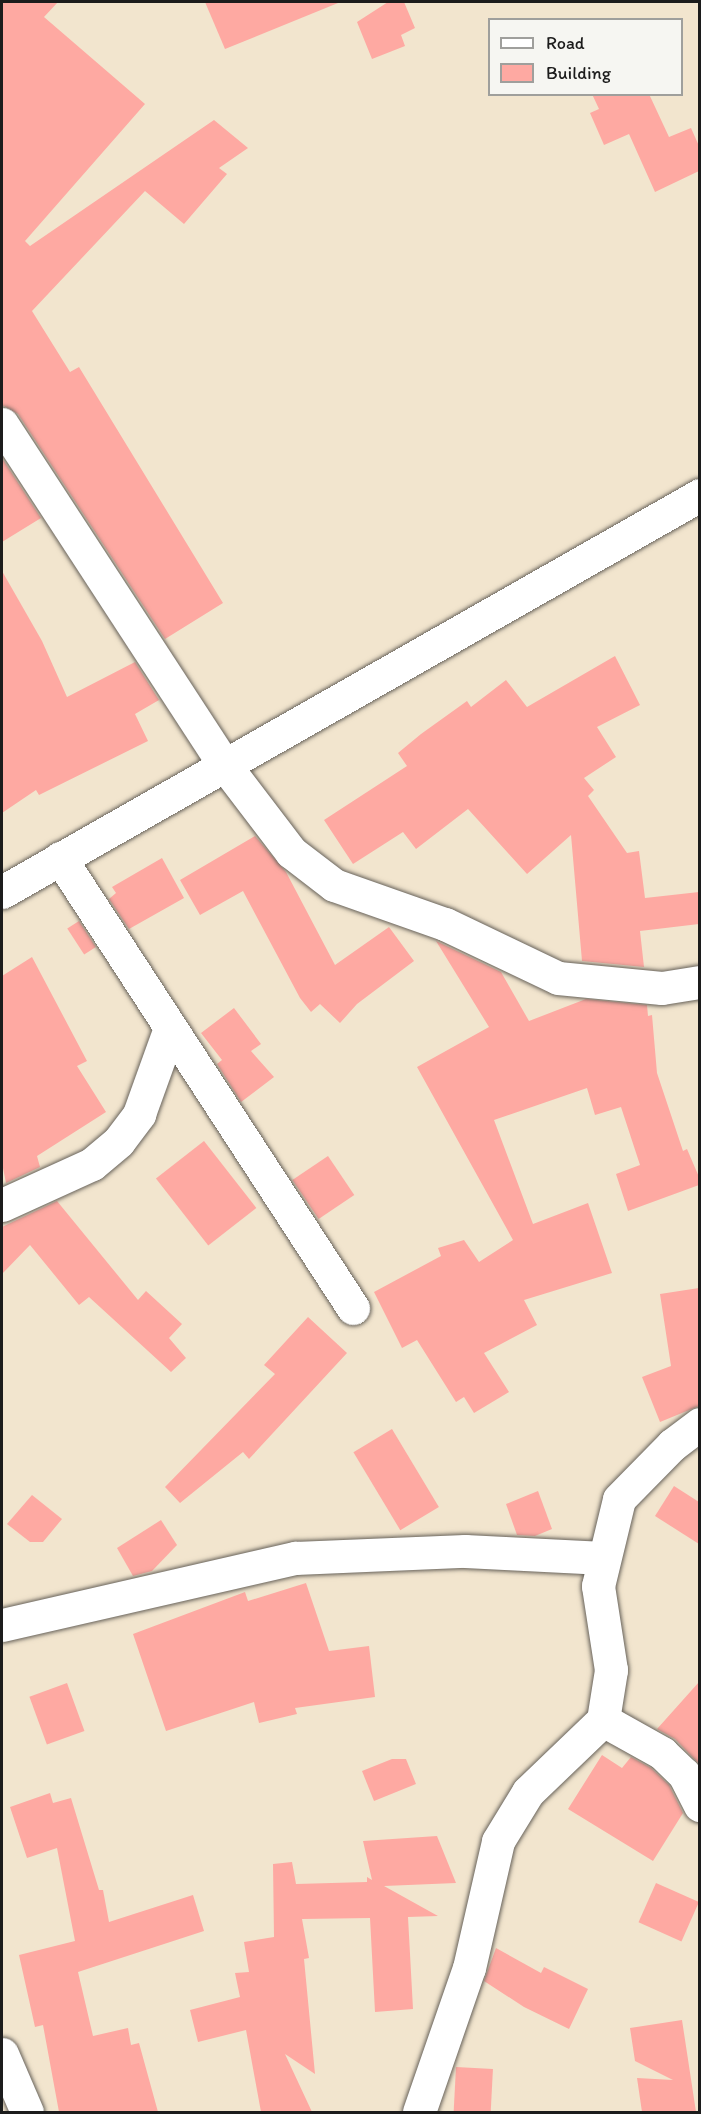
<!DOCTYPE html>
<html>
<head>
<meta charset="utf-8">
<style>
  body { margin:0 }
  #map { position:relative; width:701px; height:2114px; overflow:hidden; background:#f2e5ce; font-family:Itim,sans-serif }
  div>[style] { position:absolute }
  .building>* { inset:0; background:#fea9a2; transform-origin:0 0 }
  .roads { filter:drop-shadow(0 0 2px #67625a) drop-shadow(0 0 2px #67625a) }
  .minor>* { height:33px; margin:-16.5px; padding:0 16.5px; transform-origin:16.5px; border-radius:16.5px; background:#fff }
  span { translate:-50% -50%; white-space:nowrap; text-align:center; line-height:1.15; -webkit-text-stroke:4.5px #f6f6f2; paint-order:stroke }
  .frame { position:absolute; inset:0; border:3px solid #1c1c1c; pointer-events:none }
  .legend { position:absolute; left:488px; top:18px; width:195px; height:78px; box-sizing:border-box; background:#f6f6f2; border:2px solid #9f9f9c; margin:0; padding:8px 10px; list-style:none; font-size:18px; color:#1c1c1c }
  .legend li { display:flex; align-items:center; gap:12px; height:30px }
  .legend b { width:30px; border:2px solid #9f9f9c }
</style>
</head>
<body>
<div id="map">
  <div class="building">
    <i style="clip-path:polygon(2px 2px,58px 2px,44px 17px,145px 104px,25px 241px,30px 246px,214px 120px,248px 148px,219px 168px,227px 174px,184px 224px,145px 191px,32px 311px,70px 372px,79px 367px,223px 603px,165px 639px,18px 414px,2px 405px)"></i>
    <i style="clip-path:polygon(205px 2px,338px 2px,338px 3px,225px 49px)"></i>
    <i style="clip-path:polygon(388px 2px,404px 2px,415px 28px,401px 35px,405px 46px,372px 59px,357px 22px)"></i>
    <i style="clip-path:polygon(592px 94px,649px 94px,669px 137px,691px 128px,699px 146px,699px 171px,655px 192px,629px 134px,604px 145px,590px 113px,599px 109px)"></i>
    <i style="clip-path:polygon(2px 458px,41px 518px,2px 542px)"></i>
    <i style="clip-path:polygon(2px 571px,42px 641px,67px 697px,135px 662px,159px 700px,135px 714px,148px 741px,39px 795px,36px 790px,2px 813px)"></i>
    <i style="clip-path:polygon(615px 656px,640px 705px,597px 727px,616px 757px,584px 778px,594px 790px,588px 796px,627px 853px,639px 851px,645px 898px,699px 892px,699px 924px,640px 931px,644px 967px,582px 961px,571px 835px,527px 874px,468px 809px,416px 849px,403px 832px,353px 864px,324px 820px,407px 766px,398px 753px,421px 734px,467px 701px,471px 707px,506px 680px,527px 707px)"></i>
    <i style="clip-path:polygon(255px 836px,286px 872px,335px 965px,389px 927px,414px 961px,357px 1004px,340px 1023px,320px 1004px,311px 1012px,300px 998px,243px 891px,200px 915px,180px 880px)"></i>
    <i style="clip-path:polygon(162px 858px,184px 898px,129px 929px,109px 899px,116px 893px,112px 887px)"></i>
    <i style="left:79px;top:921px;width:31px;height:14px;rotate:57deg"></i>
    <i style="clip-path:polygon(436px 941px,501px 972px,529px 1021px,586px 999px,647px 1005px,648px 1016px,652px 1015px,657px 1073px,683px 1151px,687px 1149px,699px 1177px,699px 1185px,628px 1211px,616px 1174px,640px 1165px,621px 1107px,595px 1115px,587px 1088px,494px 1120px,533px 1224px,588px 1203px,612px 1273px,524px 1300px,537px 1325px,484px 1353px,509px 1392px,474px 1413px,464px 1397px,456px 1402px,417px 1340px,402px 1348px,374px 1292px,441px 1256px,438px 1248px,464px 1240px,479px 1262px,513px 1240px,417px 1067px,489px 1027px)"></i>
    <i style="clip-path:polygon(32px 957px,87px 1061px,77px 1066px,106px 1112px,37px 1156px,40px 1167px,6px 1183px,2px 1163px,2px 976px)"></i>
    <i style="clip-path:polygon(234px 1008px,261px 1044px,251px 1051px,274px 1077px,241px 1102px,217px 1064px,222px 1060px,201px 1033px)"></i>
    <i style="left:204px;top:1141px;width:85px;height:61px;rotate:52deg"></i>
    <i style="left:328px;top:1156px;width:47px;height:43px;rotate:56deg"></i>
    <i style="clip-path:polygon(57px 1201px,138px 1300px,146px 1291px,182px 1324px,169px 1338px,186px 1358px,171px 1372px,89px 1297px,79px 1305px,30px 1245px,2px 1274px,2px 1227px)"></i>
    <i style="clip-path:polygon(699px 1288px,699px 1406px,660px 1422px,642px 1377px,671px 1366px,660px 1294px)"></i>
    <i style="clip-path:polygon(308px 1317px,347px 1353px,249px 1459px,243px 1452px,180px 1503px,165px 1487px,275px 1374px,264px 1365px)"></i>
    <i style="left:392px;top:1429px;width:91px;height:45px;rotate:59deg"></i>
    <i style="clip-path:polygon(674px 1486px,699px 1502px,699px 1544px,655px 1516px)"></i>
    <i style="clip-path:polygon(538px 1491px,552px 1529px,535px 1536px,517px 1535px,506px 1504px)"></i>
    <i style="clip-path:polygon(32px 1495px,62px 1519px,43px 1542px,30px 1542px,7px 1524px)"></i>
    <i style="clip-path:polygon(161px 1520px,177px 1545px,152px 1571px,133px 1576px,117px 1548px)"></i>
    <i style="clip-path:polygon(306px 1583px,329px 1651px,369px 1646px,375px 1697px,295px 1708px,297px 1714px,259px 1723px,254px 1702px,166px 1731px,133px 1634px,245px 1592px,248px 1601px)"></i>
    <i style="clip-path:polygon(699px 1682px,699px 1764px,675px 1739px,657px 1729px)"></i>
    <i style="left:67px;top:1683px;width:51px;height:40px;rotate:70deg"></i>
    <i style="clip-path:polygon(602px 1755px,622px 1768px,631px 1757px,651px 1768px,669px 1785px,683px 1813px,653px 1861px,568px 1809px)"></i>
    <i style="clip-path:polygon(392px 1759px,406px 1759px,416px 1784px,374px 1801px,362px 1771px)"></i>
    <i style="clip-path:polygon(50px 1793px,53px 1803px,71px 1798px,99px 1890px,103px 1890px,109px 1922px,193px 1895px,204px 1931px,78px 1972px,93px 2036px,128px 2028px,131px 2045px,139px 2043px,158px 2112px,59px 2112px,43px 2025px,35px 2027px,19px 1955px,75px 1941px,57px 1848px,27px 1858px,10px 1807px)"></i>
    <i style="clip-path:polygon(437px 1836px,456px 1883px,384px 1886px,438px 1916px,408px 1917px,413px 2009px,375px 2012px,370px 1918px,302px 1919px,309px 1958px,304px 1959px,315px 2074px,285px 2054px,312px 2112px,261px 2112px,246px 2030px,198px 2042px,190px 2010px,240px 1997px,235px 1973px,249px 1972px,244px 1942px,274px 1937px,273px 1864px,292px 1862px,296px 1884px,367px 1882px,367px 1877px,372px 1880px,363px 1841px)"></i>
    <i style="left:656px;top:1883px;width:47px;height:43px;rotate:24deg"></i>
    <i style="clip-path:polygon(496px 1948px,541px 1973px,544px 1967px,588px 1989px,569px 2029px,524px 2007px,484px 1981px)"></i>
    <i style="clip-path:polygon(682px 2020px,696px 2112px,642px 2112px,637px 2078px,673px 2080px,635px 2061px,630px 2028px)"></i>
    <i style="left:456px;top:2067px;width:37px;height:45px;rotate:3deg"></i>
  </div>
  <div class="roads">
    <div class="minor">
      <i style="left:2px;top:424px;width:406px;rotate:56.9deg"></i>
      <i style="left:224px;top:764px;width:111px;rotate:52.7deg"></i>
      <i style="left:291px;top:852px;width:54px;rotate:37.5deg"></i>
      <i style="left:334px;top:885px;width:118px;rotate:19.4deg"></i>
      <i style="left:445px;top:924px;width:125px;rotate:25.5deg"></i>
      <i style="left:558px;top:978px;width:104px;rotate:5.5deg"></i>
      <i style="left:662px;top:988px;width:38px;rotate:-9deg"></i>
      <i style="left:60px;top:858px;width:537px;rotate:56.93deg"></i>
      <i style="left:2px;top:892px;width:803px;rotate:-29.63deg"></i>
      <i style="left:2px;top:1205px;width:99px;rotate:-24.5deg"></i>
      <i style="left:92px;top:1164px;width:35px;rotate:-40deg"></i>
      <i style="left:119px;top:1141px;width:34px;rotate:-53deg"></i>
      <i style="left:139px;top:1114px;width:91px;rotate:-70.2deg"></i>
      <i style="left:2px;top:1625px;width:301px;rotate:-12.9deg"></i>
      <i style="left:295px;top:1558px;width:170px;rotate:-2.4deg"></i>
      <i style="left:465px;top:1551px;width:139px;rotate:2.9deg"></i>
      <i style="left:603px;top:1720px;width:68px;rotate:29.2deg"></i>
      <i style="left:662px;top:1753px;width:30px;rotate:44deg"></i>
      <i style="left:684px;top:1774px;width:35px;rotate:63deg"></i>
      <i style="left:2px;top:2054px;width:63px;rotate:66.7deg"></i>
      <i style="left:419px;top:2112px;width:152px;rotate:-70.9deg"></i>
      <i style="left:469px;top:1968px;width:130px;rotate:-77.1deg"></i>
      <i style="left:498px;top:1841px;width:57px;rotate:-58.5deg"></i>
      <i style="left:528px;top:1792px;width:104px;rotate:-43.8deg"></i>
      <i style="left:603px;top:1720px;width:51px;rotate:-80.9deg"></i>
      <i style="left:611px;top:1670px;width:85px;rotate:-98.8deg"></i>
      <i style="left:598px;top:1586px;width:89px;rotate:-76.4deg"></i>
      <i style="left:619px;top:1499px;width:76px;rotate:-45.5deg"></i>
      <i style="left:672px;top:1445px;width:35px;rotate:-37deg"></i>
    </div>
  </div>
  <div class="frame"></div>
  <ul class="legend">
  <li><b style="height:8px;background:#fff"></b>Road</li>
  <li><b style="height:16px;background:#fea9a2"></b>Building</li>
  </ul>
</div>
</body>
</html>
